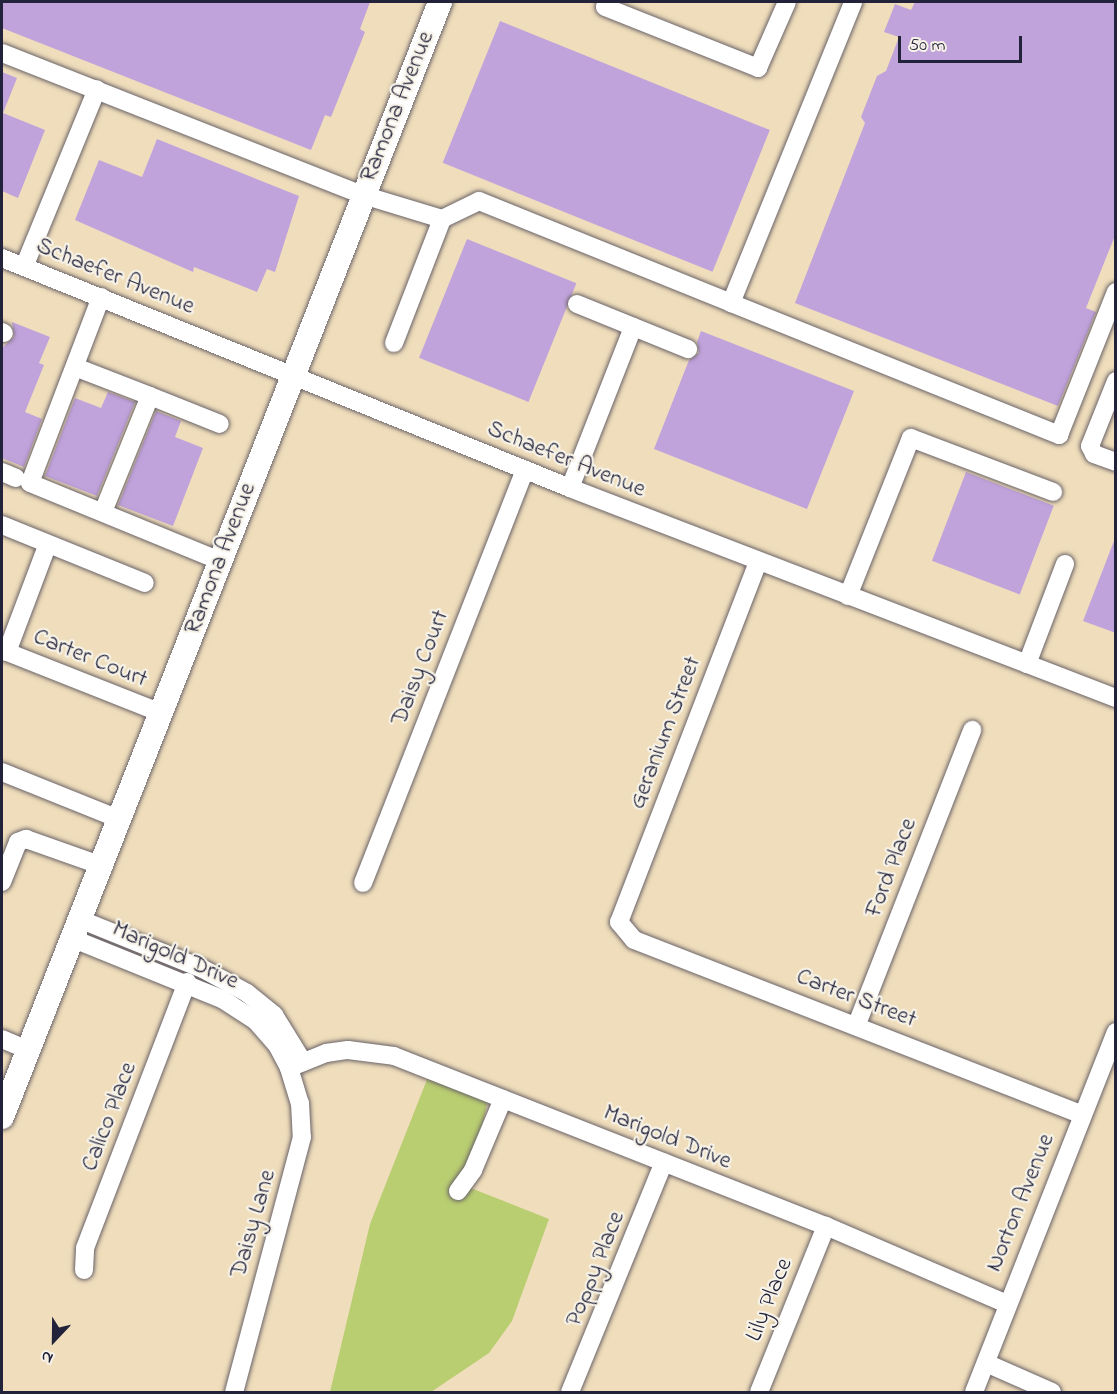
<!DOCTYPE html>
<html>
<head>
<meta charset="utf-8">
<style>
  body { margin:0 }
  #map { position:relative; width:1117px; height:1394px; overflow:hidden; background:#efddbb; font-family:"Indie Flower",sans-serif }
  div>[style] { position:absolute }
  .green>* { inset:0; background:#b9cd71 }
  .building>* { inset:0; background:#c1a3dc; transform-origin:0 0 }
  .roads { filter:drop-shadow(0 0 2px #6a6368) drop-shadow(0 0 2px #6a6368) }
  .minor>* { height:18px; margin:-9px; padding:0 9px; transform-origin:9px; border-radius:9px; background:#fff }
  .major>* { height:24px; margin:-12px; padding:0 12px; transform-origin:12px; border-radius:12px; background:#fff }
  span { translate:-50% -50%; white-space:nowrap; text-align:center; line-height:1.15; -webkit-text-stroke:4.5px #f7f3e8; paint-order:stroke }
  .street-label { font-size:24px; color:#22223b }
  .frame { position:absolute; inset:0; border:3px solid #22223b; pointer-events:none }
  .north { position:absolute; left:24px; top:1310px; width:60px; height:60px; -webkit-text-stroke:4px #f7f3e8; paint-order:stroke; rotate:202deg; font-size:16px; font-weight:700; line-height:24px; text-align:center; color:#22223b }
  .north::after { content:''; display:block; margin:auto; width:21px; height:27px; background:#22223b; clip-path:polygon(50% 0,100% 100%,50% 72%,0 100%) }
  .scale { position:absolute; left:898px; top:36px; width:124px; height:27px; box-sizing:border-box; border:3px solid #22223b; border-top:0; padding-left:8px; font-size:18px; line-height:21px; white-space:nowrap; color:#22223b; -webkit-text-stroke:4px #f7f3e8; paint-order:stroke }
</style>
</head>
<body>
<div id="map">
  <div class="green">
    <i style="clip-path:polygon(428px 1077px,488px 1100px,468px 1187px,549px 1219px,512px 1321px,489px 1353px,431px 1392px,330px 1392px,370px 1224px)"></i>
  </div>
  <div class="building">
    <i style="clip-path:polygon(2px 2px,370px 2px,360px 29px,365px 32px,331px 117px,325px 115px,311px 150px,2px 28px)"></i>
    <i style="clip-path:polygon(915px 2px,1116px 2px,1116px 233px,1086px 308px,1096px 312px,1058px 406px,795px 303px,865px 123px,861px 117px,877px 76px,886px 71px,899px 37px,884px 32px,895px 4px,911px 10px)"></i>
    <i style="left:500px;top:21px;width:291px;height:153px;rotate:22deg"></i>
    <i style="clip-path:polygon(2px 72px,17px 78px,3px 113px,45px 130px,18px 198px,2px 191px)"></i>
    <i style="clip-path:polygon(157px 139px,299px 196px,275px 272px,267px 269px,257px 292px,194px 267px,193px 272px,75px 220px,99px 160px,142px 177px)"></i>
    <i style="left:467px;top:239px;width:118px;height:128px;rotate:22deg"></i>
    <i style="clip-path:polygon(12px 322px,50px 337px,39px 363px,44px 365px,25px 412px,42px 419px,24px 467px,2px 458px,2px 348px,14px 337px)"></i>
    <i style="clip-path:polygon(701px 331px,854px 391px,807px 509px,654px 449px,689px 360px,699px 353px,697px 342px)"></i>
    <i style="clip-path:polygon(108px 392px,135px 402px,97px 496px,45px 476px,75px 398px,101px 408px)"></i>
    <i style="clip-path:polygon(156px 411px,181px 421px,175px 437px,203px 448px,173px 526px,118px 505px)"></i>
    <i style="left:966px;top:472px;width:94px;height:95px;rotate:21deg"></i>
    <i style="clip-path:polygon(1114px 541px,1116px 541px,1116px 633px,1083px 621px)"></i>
  </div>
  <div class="roads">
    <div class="minor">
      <i style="left:607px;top:2px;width:5px;rotate:112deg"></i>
      <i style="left:605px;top:7px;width:165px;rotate:21.7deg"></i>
      <i style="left:758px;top:68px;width:72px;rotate:-66.3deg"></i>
      <i style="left:2px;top:53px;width:388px;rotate:21.5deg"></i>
      <i style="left:363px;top:195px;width:83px;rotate:16.9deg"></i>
      <i style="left:442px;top:219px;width:41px;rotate:-25.9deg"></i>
      <i style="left:479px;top:201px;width:272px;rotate:22deg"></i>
      <i style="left:731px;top:303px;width:325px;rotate:-67.9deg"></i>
      <i style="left:2px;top:258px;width:613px;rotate:22.04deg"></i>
      <i style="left:570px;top:488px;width:585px;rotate:21.04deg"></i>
      <i style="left:24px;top:267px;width:192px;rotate:-67.7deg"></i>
      <i style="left:101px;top:297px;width:199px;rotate:110.9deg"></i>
      <i style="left:30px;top:483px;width:205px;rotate:22.3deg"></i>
      <i style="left:731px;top:303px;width:354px;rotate:21.9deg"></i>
      <i style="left:1059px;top:435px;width:154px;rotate:-68.3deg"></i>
      <i style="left:577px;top:304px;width:120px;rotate:22.1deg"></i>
      <i style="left:2px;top:332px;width:2px;rotate:27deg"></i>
      <i style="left:394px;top:343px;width:133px;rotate:-68.8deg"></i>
      <i style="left:75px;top:367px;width:80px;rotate:21.1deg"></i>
      <i style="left:150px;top:396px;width:125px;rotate:112.1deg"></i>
      <i style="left:1116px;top:381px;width:70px;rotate:111.8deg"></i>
      <i style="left:1090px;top:446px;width:9px;rotate:63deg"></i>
      <i style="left:1094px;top:454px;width:23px;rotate:20deg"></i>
      <i style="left:150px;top:396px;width:75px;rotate:21.8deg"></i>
      <i style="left:2px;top:472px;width:15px;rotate:23deg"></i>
      <i style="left:570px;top:488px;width:173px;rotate:-68.6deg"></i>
      <i style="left:2px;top:525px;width:154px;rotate:22.1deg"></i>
      <i style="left:758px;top:562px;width:386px;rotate:111.1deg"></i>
      <i style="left:619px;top:922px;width:23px;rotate:50deg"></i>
      <i style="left:634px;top:940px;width:481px;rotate:21.3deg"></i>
      <i style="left:848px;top:596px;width:170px;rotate:-68.3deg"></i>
      <i style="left:911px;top:438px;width:152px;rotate:20.8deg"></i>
      <i style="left:2px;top:650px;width:171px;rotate:21.6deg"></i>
      <i style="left:7px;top:652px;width:113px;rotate:-69.3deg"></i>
      <i style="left:1027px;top:664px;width:107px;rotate:-69.2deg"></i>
      <i style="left:2px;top:772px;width:126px;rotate:21.9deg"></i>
      <i style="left:2px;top:882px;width:43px;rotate:-68.2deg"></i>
      <i style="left:18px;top:842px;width:9px;rotate:-21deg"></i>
      <i style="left:26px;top:839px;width:78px;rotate:19.4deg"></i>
      <i style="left:363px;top:883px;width:444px;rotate:-68.6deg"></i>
      <i style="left:79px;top:919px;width:134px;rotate:22deg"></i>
      <i style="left:203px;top:969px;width:50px;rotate:28.6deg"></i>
      <i style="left:247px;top:993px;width:35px;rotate:39deg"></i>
      <i style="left:274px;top:1015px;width:55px;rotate:58.3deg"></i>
      <i style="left:71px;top:938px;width:163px;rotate:22deg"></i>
      <i style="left:222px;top:999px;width:40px;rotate:32.9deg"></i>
      <i style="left:256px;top:1021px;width:32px;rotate:49deg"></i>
      <i style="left:277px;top:1045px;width:26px;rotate:62deg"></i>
      <i style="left:289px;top:1068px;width:37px;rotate:73deg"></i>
      <i style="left:300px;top:1103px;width:34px;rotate:87deg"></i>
      <i style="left:302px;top:1137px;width:264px;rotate:104.9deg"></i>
      <i style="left:857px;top:1024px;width:316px;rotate:-68.6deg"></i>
      <i style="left:2px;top:1039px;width:28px;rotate:23deg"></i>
      <i style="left:289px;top:1068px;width:40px;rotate:-22deg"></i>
      <i style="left:326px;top:1053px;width:22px;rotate:-8deg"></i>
      <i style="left:348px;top:1050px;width:46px;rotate:7.4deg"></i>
      <i style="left:394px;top:1056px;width:464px;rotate:21.5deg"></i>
      <i style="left:826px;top:1226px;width:197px;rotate:23.3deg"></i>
      <i style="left:458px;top:1191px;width:26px;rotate:-54deg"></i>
      <i style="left:473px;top:1170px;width:77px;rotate:-67.1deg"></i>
      <i style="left:84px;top:1270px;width:22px;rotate:-87deg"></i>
      <i style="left:85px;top:1248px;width:285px;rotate:-69deg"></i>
      <i style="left:986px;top:1363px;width:72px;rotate:23.7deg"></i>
      <i style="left:570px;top:1392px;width:248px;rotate:-67.8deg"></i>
      <i style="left:759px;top:1392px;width:179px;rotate:-68deg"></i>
      <i style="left:974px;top:1392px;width:387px;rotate:-68.5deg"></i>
    </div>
    <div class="major">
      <i style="left:2px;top:1117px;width:1198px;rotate:-68.55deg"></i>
    </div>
  </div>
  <div class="street-label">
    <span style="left:398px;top:107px;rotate:-68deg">Ramona Avenue</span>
    <span style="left:115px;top:277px;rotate:22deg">Schaefer Avenue</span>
    <span style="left:566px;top:460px;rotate:22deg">Schaefer Avenue</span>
    <span style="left:221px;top:559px;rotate:-69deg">Ramona Avenue</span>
    <span style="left:90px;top:659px;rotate:22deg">Carter Court</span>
    <span style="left:421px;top:668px;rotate:-69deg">Daisy Court</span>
    <span style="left:666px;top:733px;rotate:-69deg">Geranium Street</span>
    <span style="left:892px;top:868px;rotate:-69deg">Ford Place</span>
    <span style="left:175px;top:956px;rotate:24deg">Marigold Drive</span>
    <span style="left:856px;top:999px;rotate:21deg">Carter Street</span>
    <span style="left:110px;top:1117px;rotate:-69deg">Calico Place</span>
    <span style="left:667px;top:1138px;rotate:22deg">Marigold Drive</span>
    <span style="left:1021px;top:1203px;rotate:-68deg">Norton Avenue</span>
    <span style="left:254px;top:1224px;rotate:-74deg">Daisy Lane</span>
    <span style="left:596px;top:1269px;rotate:-68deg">Poppy Place</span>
    <span style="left:770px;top:1300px;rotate:-68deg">Lily Place</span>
  </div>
  <div class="frame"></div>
  <div class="north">N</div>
  <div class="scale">50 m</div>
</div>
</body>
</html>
